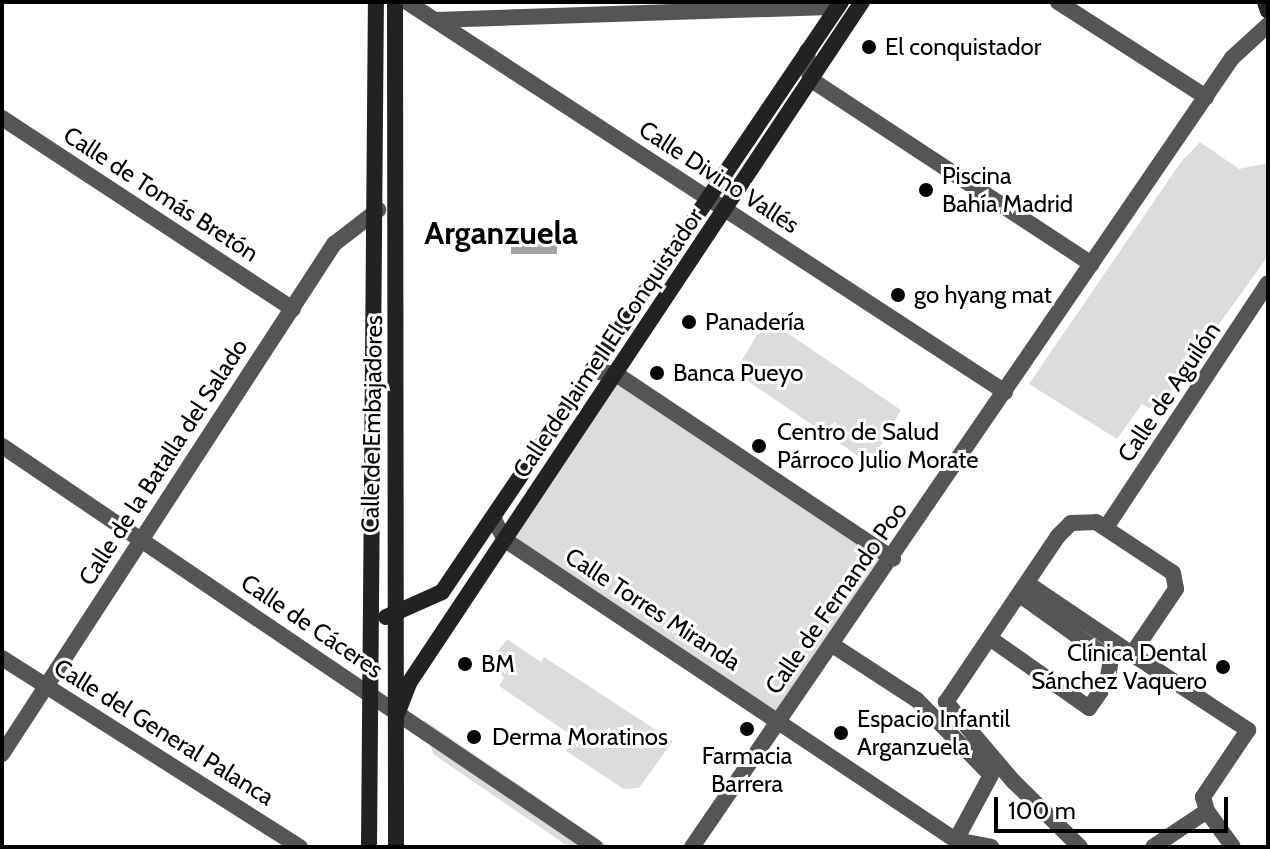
<!DOCTYPE html>
<html>
<head>
<meta charset="utf-8">
<style>
  body { margin:0 }
  #map { position:relative; width:1270px; height:849px; overflow:hidden; background:#fff; font-family:Cabin,sans-serif }
  div>[style] { position:absolute }
  .green>* { inset:0; background:#dcdcdc; transform-origin:0 0 }
  .water>* { inset:0; background:#a3a3a3; transform-origin:0 0 }
  .street>* { height:16px; margin:-8px; padding:0 8px; transform-origin:8px; border-radius:8px; background:#555 }
  .secondary>* { height:16px; margin:-8px; padding:0 8px; transform-origin:8px; border-radius:8px; background:#222 }
  .dots>* { width:22px; height:22px; translate:-50% -50%; box-sizing:border-box; border:4px solid #fff; border-radius:50% }
  span { translate:-50% -50%; white-space:nowrap; text-align:center; line-height:1.15; -webkit-text-stroke:6px #fff; paint-order:stroke }
  .poi-label { font-size:24px; color:#000 }
  .left { translate:0 -50%; text-align:left }
  .right { translate:-100% -50%; text-align:right }
  .street-label { font-size:24px; color:#000 }
  .district-label { font-size:32px; color:#000; font-weight:700 }
  .frame { position:absolute; inset:0; border:4px solid #000; pointer-events:none }
  .scale { position:absolute; left:994px; top:797px; width:234px; height:36px; box-sizing:border-box; border:4px solid #000; border-top:0; padding-left:10px; font-size:24px; line-height:28px; white-space:nowrap; color:#000; -webkit-text-stroke:6px #fff; paint-order:stroke }
</style>
</head>
<body>
<div id="map">
  <div class="green">
    <i style="clip-path:polygon(1200px 142px,1239px 169px,1268px 163px,1268px 256px,1156px 412px,1142px 404px,1117px 439px,1029px 384px,1181px 162px)"></i>
    <i style="clip-path:polygon(774px 324px,901px 410px,870px 464px,749px 382px,738px 367px,756px 336px)"></i>
    <i style="left:616px;top:374px;width:333px;height:200px;rotate:34deg"></i>
    <i style="clip-path:polygon(507px 639px,541px 662px,544px 657px,673px 741px,639px 788px,624px 789px,566px 751px,574px 737px,499px 686px,504px 677px,487px 665px)"></i>
    <i style="clip-path:polygon(424px 720px,610px 847px,569px 847px,433px 754px)"></i>
  </div>
  <div class="water">
    <i style="left:511px;top:232px;width:46px;height:22px"></i>
  </div>
  <div class="street">
    <i style="left:407px;top:2px;width:714px;rotate:33.11deg"></i>
    <i style="left:1058px;top:2px;width:176px;rotate:32.7deg"></i>
    <i style="left:436px;top:20px;width:402px;rotate:-1.9deg"></i>
    <i style="left:807px;top:51px;width:28px;rotate:84deg"></i>
    <i style="left:810px;top:79px;width:337px;rotate:33.3deg"></i>
    <i style="left:2px;top:118px;width:348px;rotate:33.3deg"></i>
    <i style="left:591px;top:371px;width:25px;rotate:7deg"></i>
    <i style="left:616px;top:374px;width:333px;rotate:33.7deg"></i>
    <i style="left:2px;top:446px;width:716px;rotate:34.07deg"></i>
    <i style="left:493px;top:518px;width:25px;rotate:61deg"></i>
    <i style="left:505px;top:540px;width:554px;rotate:33.66deg"></i>
    <i style="left:1107px;top:526px;width:291px;rotate:-56.5deg"></i>
    <i style="left:1027px;top:583px;width:127px;rotate:34.1deg"></i>
    <i style="left:991px;top:639px;width:120px;rotate:35.1deg"></i>
    <i style="left:1089px;top:708px;width:32px;rotate:-55deg"></i>
    <i style="left:1107px;top:682px;width:22px;rotate:-80deg"></i>
    <i style="left:1111px;top:660px;width:112px;rotate:-144.5deg"></i>
    <i style="left:834px;top:646px;width:99px;rotate:33deg"></i>
    <i style="left:917px;top:700px;width:105px;rotate:45.4deg"></i>
    <i style="left:991px;top:775px;width:74px;rotate:118.3deg"></i>
    <i style="left:956px;top:840px;width:36px;rotate:11deg"></i>
    <i style="left:2px;top:658px;width:353px;rotate:32.4deg"></i>
    <i style="left:2px;top:754px;width:609px;rotate:-56.94deg"></i>
    <i style="left:334px;top:244px;width:56px;rotate:-37.7deg"></i>
    <i style="left:692px;top:847px;width:956px;rotate:-55.61deg"></i>
    <i style="left:1232px;top:58px;width:49px;rotate:-42.5deg"></i>
    <i style="left:1080px;top:847px;width:94px;rotate:-135.4deg"></i>
    <i style="left:1013px;top:781px;width:104px;rotate:-130.3deg"></i>
    <i style="left:946px;top:702px;width:200px;rotate:-56deg"></i>
    <i style="left:1058px;top:536px;width:18px;rotate:-45deg"></i>
    <i style="left:1071px;top:523px;width:25px;rotate:-2deg"></i>
    <i style="left:1096px;top:522px;width:92px;rotate:33.5deg"></i>
    <i style="left:1173px;top:573px;width:16px;rotate:79deg"></i>
    <i style="left:1176px;top:589px;width:78px;rotate:124.1deg"></i>
    <i style="left:1132px;top:654px;width:139px;rotate:33.2deg"></i>
    <i style="left:1248px;top:730px;width:81px;rotate:123.9deg"></i>
    <i style="left:1203px;top:797px;width:15px;rotate:74deg"></i>
    <i style="left:1207px;top:811px;width:44px;rotate:54.2deg"></i>
    <i style="left:1153px;top:847px;width:65px;rotate:-33.7deg"></i>
  </div>
  <div class="secondary">
    <i style="left:395px;top:2px;width:845px;rotate:89.93deg"></i>
    <i style="left:1265px;top:2px;width:9px;rotate:72deg"></i>
    <i style="left:386px;top:617px;width:61px;rotate:-24.1deg"></i>
    <i style="left:442px;top:592px;width:712px;rotate:-55.93deg"></i>
    <i style="left:398px;top:712px;width:31px;rotate:-69deg"></i>
    <i style="left:409px;top:683px;width:818px;rotate:-56.37deg"></i>
    <i style="left:369px;top:847px;width:845px;rotate:-89.53deg"></i>
  </div>
  <div class="dots">
    <i style="left:869px;top:47px;background:#000"></i>
    <i style="left:926px;top:190px;background:#000"></i>
    <i style="left:898px;top:295px;background:#000"></i>
    <i style="left:689px;top:322px;background:#000"></i>
    <i style="left:657px;top:373px;background:#000"></i>
    <i style="left:759px;top:446px;background:#000"></i>
    <i style="left:465px;top:664px;background:#000"></i>
    <i style="left:1223px;top:667px;background:#000"></i>
    <i style="left:747px;top:729px;background:#000"></i>
    <i style="left:841px;top:733px;background:#000"></i>
    <i style="left:474px;top:737px;background:#000"></i>
  </div>
  <div class="poi-label">
    <span class="left" style="left:885px;top:47px">El conquistador</span>
    <span class="left" style="left:942px;top:190px">Piscina<br>Bahía Madrid</span>
    <span class="left" style="left:914px;top:295px">go hyang mat</span>
    <span class="left" style="left:705px;top:322px">Panadería</span>
    <span class="left" style="left:673px;top:373px">Banca Pueyo</span>
    <span class="left" style="left:777px;top:446px">Centro de Salud<br>Párroco Julio Morate</span>
    <span class="right" style="left:1207px;top:667px">Clínica Dental<br>Sánchez Vaquero</span>
    <span class="left" style="left:481px;top:664px">BM</span>
    <span class="left" style="left:857px;top:733px">Espacio Infantil<br>Arganzuela</span>
    <span class="left" style="left:492px;top:737px">Derma Moratinos</span>
    <span style="left:747px;top:770px">Farmacia<br>Barrera</span>
  </div>
  <div class="street-label">
    <span style="left:719px;top:177px;rotate:33deg">Calle Divino Vallés</span>
    <span style="left:161px;top:194px;rotate:33deg">Calle de Tomás Bretón</span>
    <span style="left:608px;top:343px;rotate:-56deg">Calle de Jaime I El Conquistador</span>
    <span style="left:1169px;top:392px;rotate:-56deg">Calle de Aguilón</span>
    <span style="left:372px;top:424px;rotate:-89deg">Calle de Embajadores</span>
    <span style="left:163px;top:462px;rotate:-57deg">Calle de la Batalla del Salado</span>
    <span style="left:836px;top:598px;rotate:-55deg">Calle de Fernando Poo</span>
    <span style="left:653px;top:609px;rotate:33deg">Calle Torres Miranda</span>
    <span style="left:312px;top:626px;rotate:34deg">Calle de Cáceres</span>
    <span style="left:164px;top:732px;rotate:32deg">Calle del General Palanca</span>
  </div>
  <div class="district-label">
    <span style="left:501px;top:233px">Arganzuela</span>
  </div>
  <div class="frame"></div>
  <div class="scale">100 m</div>
</div>
</body>
</html>
